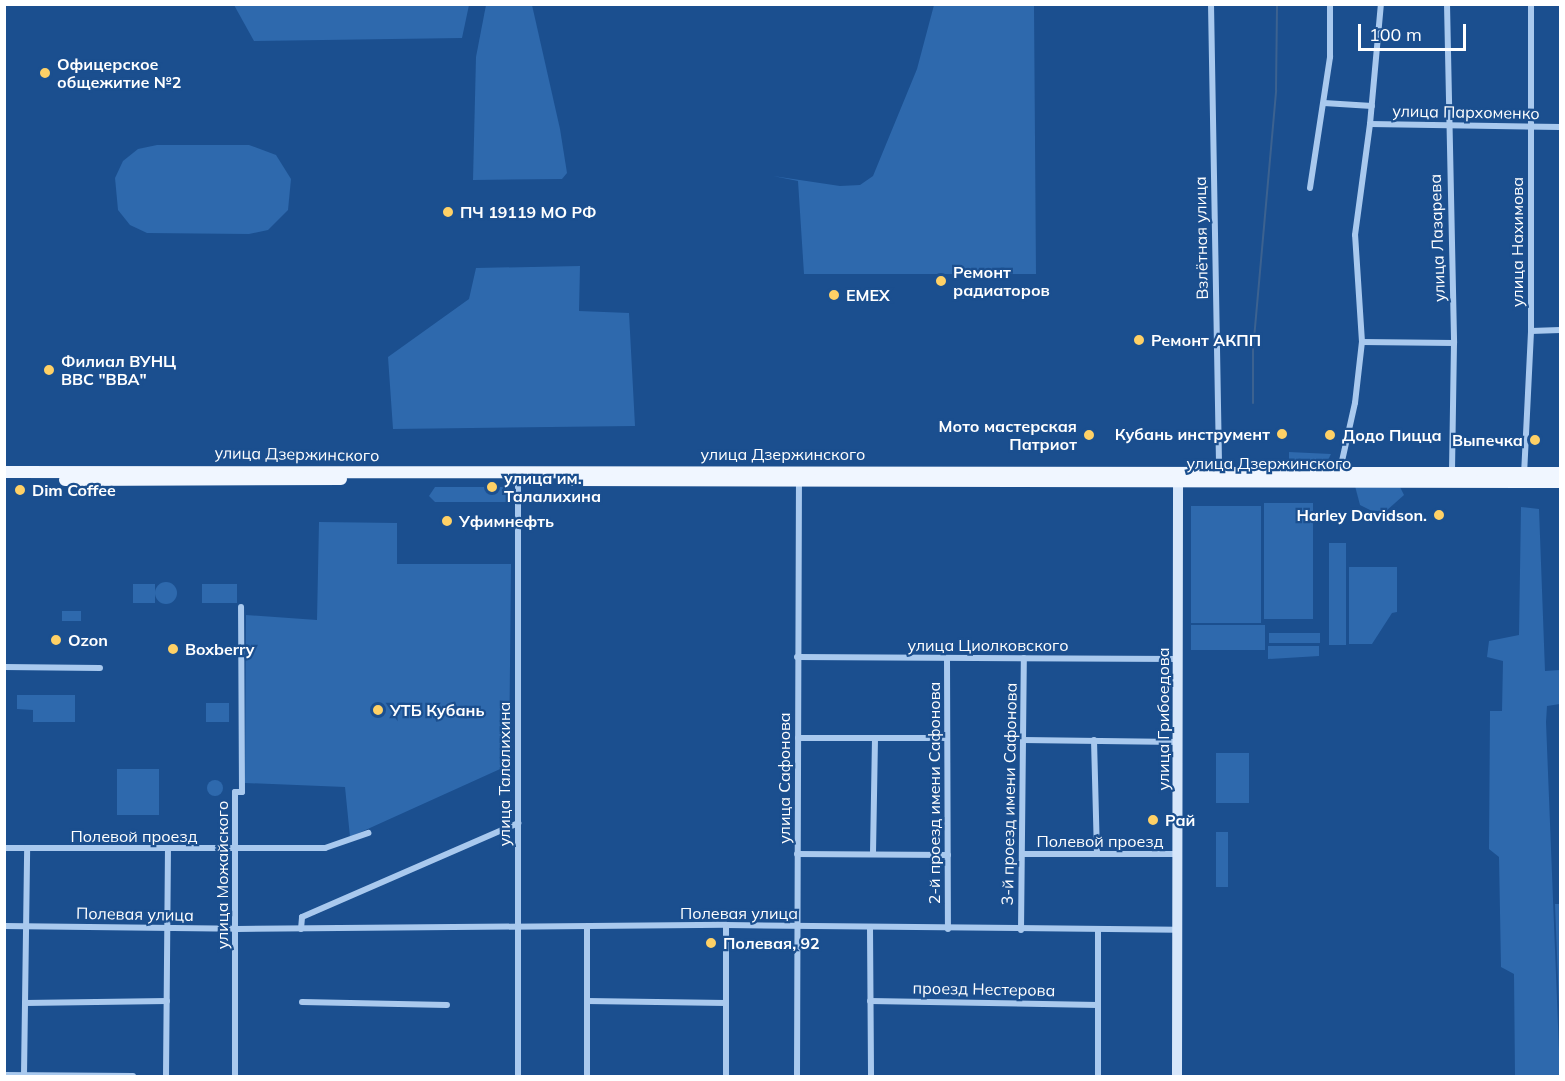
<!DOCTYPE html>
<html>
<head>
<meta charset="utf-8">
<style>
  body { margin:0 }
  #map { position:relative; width:1565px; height:1081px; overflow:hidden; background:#1b4f8f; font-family:Mulish,sans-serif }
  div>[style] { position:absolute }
  .green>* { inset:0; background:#2e69ad; transform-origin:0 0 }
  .round { border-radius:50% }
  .stream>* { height:2px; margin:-1px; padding:0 1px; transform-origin:1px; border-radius:1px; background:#3c6290 }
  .street>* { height:6px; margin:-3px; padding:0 3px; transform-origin:3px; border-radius:3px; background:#a9c9ee }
  .secondary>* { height:10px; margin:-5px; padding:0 5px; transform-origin:5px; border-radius:5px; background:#d6e6fa }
  .primary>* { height:12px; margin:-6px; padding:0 6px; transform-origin:6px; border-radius:6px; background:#f0f6ff }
  .dots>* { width:16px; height:16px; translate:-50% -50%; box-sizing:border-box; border:3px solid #1b4f8f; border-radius:50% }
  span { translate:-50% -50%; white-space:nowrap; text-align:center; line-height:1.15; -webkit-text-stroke:4.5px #1b4f8f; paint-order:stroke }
  .poi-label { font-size:16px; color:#fff; font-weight:700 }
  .left { translate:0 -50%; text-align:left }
  .right { translate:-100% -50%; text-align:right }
  .street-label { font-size:16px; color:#fff }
  .frame { position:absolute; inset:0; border:6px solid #fff; pointer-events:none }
  .scale { position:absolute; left:1358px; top:24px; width:108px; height:27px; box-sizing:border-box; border:3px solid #fff; border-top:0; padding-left:8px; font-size:18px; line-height:21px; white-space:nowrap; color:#fff; -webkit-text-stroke:4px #1b4f8f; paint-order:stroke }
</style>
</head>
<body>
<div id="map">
  <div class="green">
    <i style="clip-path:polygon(234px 5px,469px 5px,462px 38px,254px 41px)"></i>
    <i style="clip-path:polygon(486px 5px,532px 5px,560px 129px,567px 173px,562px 179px,473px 180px,476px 57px)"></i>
    <i style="clip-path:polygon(934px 5px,1034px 5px,1036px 274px,804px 274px,798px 181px,773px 176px,840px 186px,860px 185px,873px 176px,917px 69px)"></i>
    <i style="clip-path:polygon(249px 145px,276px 155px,291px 179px,288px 210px,268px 230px,249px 234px,147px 233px,130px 225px,118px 210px,115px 178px,123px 161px,138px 149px,157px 145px)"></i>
    <i style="clip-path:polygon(580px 266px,579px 311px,629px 313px,635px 426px,393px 429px,388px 357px,469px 299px,476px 268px)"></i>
    <i style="clip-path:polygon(1289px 452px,1331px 454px,1328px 460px,1289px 460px)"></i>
    <i style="clip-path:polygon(1355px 486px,1400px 487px,1404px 495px,1386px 511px,1372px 511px,1360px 505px)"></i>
    <i style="clip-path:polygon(435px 487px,508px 487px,513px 498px,511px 502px,435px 502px,429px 496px)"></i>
    <i style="left:1264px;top:503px;width:49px;height:116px"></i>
    <i style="left:1191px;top:506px;width:70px;height:117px"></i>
    <i style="clip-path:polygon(1521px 507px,1539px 509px,1545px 671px,1560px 670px,1560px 704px,1547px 706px,1546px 722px,1560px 1076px,1515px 1076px,1514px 974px,1501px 967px,1499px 857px,1489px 849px,1490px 711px,1502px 711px,1503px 661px,1487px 657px,1489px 641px,1519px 635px)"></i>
    <i style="clip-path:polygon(319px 522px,397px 523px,397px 564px,511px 564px,509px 765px,350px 837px,345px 787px,245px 783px,246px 615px,317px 620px)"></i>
    <i style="left:1329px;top:543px;width:17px;height:102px"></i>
    <i style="clip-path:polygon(1349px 567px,1397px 567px,1397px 612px,1392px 613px,1372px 644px,1349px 644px)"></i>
    <i class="round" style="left:155px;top:582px;width:22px;height:22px"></i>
    <i style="left:133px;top:584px;width:22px;height:19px"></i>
    <i style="left:202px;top:584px;width:35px;height:19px"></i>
    <i style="left:62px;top:611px;width:19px;height:10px"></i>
    <i style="left:1191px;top:625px;width:74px;height:25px"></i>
    <i style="left:1269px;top:633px;width:51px;height:10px"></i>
    <i style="clip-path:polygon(1268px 646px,1319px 646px,1319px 656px,1268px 659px)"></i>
    <i style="clip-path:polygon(17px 695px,75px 695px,75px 722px,33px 722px,33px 710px,17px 709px)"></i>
    <i style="left:206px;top:703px;width:23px;height:19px"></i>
    <i style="left:1216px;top:753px;width:33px;height:50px"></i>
    <i style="left:117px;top:769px;width:42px;height:46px"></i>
    <i class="round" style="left:207px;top:780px;width:16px;height:16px"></i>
    <i style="left:1216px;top:832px;width:12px;height:55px"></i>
    <i style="clip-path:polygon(1555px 904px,1560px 904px,1560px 1031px)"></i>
  </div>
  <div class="stream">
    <i style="left:1253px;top:403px;width:53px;rotate:-90deg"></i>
    <i style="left:1253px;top:350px;width:261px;rotate:-84.9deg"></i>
    <i style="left:1276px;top:90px;width:86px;rotate:-89.3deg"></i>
  </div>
  <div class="street">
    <i style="left:1211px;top:4px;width:466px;rotate:89deg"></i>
    <i style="left:1447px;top:4px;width:339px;rotate:88.8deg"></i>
    <i style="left:1454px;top:343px;width:128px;rotate:90.9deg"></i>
    <i style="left:1324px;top:103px;width:48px;rotate:3.6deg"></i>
    <i style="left:1370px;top:124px;width:190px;rotate:0.9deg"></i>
    <i style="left:1310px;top:188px;width:133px;rotate:-81.3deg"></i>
    <i style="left:1330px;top:57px;width:53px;rotate:-90deg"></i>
    <i style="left:1531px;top:331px;width:29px;rotate:-2deg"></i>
    <i style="left:1362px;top:342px;width:92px;rotate:0.6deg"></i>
    <i style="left:1340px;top:470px;width:69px;rotate:-77.4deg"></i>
    <i style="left:1355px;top:403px;width:61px;rotate:-83.5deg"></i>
    <i style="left:1362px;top:342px;width:107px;rotate:-93.7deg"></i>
    <i style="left:1355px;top:235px;width:112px;rotate:-82.3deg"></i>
    <i style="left:1370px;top:124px;width:121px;rotate:-84.8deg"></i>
    <i style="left:1524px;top:475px;width:144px;rotate:-87.2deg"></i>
    <i style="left:1531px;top:331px;width:327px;rotate:-90deg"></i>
    <i style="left:797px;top:657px;width:381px;rotate:0.3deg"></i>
    <i style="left:947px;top:658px;width:271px;rotate:89.8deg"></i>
    <i style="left:4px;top:667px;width:96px;rotate:0.6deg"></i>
    <i style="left:798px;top:738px;width:149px"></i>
    <i style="left:1023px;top:740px;width:155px;rotate:0.7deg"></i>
    <i style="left:1094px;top:740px;width:114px;rotate:88.5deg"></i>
    <i style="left:4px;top:848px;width:321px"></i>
    <i style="left:325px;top:848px;width:46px;rotate:-19.2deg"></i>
    <i style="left:873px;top:853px;width:113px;rotate:-89deg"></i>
    <i style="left:797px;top:854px;width:151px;rotate:0.4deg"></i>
    <i style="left:1022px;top:854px;width:155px"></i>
    <i style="left:4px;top:926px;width:233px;rotate:0.7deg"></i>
    <i style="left:237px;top:929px;width:489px;rotate:-0.5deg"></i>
    <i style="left:726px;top:925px;width:451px;rotate:0.6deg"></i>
    <i style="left:870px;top:928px;width:148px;rotate:89.6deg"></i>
    <i style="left:301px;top:929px;width:12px;rotate:-85deg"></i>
    <i style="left:302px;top:917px;width:236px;rotate:-23.5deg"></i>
    <i style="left:1021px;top:930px;width:272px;rotate:-89.4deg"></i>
    <i style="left:587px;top:1001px;width:139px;rotate:0.8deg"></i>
    <i style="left:870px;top:1001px;width:228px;rotate:1deg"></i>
    <i style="left:302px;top:1002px;width:145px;rotate:1.2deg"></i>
    <i style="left:25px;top:1003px;width:142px;rotate:-0.8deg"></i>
    <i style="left:4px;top:1075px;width:129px;rotate:0.4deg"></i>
    <i style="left:24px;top:1075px;width:227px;rotate:-89.2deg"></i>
    <i style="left:166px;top:1076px;width:226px;rotate:-89.5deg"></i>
    <i style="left:235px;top:1076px;width:284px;rotate:-90deg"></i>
    <i style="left:235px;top:792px;width:7px"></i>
    <i style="left:242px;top:792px;width:185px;rotate:-90.3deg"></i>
    <i style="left:518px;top:1076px;width:604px;rotate:-90deg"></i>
    <i style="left:587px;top:1076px;width:148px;rotate:-90deg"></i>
    <i style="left:726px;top:1076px;width:151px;rotate:-90deg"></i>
    <i style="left:797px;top:1076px;width:595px;rotate:-89.81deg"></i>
    <i style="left:1098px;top:1076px;width:145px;rotate:-90deg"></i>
  </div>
  <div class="secondary">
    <i style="left:1177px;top:1076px;width:602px;rotate:-89.9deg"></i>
  </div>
  <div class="primary">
    <i style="left:4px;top:472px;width:1556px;rotate:0.04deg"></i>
    <i style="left:65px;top:480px;width:276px;rotate:-0.2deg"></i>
    <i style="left:572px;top:480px;width:988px;rotate:0.12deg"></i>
  </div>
  <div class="dots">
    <i style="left:45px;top:73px;background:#ffd166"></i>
    <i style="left:448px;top:212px;background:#ffd166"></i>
    <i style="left:941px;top:281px;background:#ffd166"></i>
    <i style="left:834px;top:295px;background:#ffd166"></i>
    <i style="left:1139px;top:340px;background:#ffd166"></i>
    <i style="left:49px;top:370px;background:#ffd166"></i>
    <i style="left:1282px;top:434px;background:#ffd166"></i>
    <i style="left:1089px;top:435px;background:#ffd166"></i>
    <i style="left:1330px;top:435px;background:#ffd166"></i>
    <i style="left:1535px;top:440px;background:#ffd166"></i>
    <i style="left:492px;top:487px;background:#ffd166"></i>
    <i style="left:20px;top:490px;background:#ffd166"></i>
    <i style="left:1439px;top:515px;background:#ffd166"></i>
    <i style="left:447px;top:521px;background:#ffd166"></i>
    <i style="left:56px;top:640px;background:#ffd166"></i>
    <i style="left:173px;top:649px;background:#ffd166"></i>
    <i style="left:378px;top:710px;background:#ffd166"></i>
    <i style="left:1153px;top:820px;background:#ffd166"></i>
    <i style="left:711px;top:943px;background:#ffd166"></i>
  </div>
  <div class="poi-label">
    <span class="left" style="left:57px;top:73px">Офицерское<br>общежитие №2</span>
    <span class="left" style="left:460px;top:212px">ПЧ 19119 МО РФ</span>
    <span class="left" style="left:953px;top:281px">Ремонт<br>радиаторов</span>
    <span class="left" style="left:846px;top:295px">EMEX</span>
    <span class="left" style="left:1151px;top:340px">Ремонт АКПП</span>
    <span class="left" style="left:61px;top:370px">Филиал ВУНЦ<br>ВВС "ВВА"</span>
    <span class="right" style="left:1077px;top:435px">Мото мастерская<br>Патриот</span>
    <span class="right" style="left:1270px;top:434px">Кубань инструмент</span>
    <span class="left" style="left:1342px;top:435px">Додо Пицца</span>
    <span class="right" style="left:1523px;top:440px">Выпечка</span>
    <span class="left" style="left:504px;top:487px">улица им.<br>Талалихина</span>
    <span class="left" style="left:32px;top:490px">Dim Coffee</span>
    <span class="right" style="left:1427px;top:515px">Harley Davidson.</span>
    <span class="left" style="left:459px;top:521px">Уфимнефть</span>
    <span class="left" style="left:68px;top:640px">Ozon</span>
    <span class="left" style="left:185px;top:649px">Boxberry</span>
    <span class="left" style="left:390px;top:710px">УТБ Кубань</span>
    <span class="left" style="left:1165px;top:820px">Рай</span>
    <span class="left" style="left:723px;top:943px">Полевая, 92</span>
  </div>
  <div class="street-label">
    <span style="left:1466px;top:112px;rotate:1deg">улица Пархоменко</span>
    <span style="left:1201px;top:238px;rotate:-91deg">Взлётная улица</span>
    <span style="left:1437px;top:238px;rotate:-92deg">улица Лазарева</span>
    <span style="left:1517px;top:242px;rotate:-90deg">улица Нахимова</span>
    <span style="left:297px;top:454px;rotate:1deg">улица Дзержинского</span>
    <span style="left:783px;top:454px">улица Дзержинского</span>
    <span style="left:1269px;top:463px">улица Дзержинского</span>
    <span style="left:988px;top:645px">улица Циолковского</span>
    <span style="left:1163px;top:719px;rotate:-90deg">улица Грибоедова</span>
    <span style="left:504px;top:774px;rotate:-90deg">улица Талалихина</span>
    <span style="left:784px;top:778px;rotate:-90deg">улица Сафонова</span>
    <span style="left:934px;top:793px;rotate:-90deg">2-й проезд имени Сафонова</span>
    <span style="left:1009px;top:794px;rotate:-89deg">3-й проезд имени Сафонова</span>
    <span style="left:134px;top:836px">Полевой проезд</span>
    <span style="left:1100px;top:841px">Полевой проезд</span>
    <span style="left:222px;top:875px;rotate:-90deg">улица Можайского</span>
    <span style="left:739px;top:913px">Полевая улица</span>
    <span style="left:135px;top:914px;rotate:1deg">Полевая улица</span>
    <span style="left:984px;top:989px;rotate:1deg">проезд Нестерова</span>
  </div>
  <div class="frame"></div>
  <div class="scale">100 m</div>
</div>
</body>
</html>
